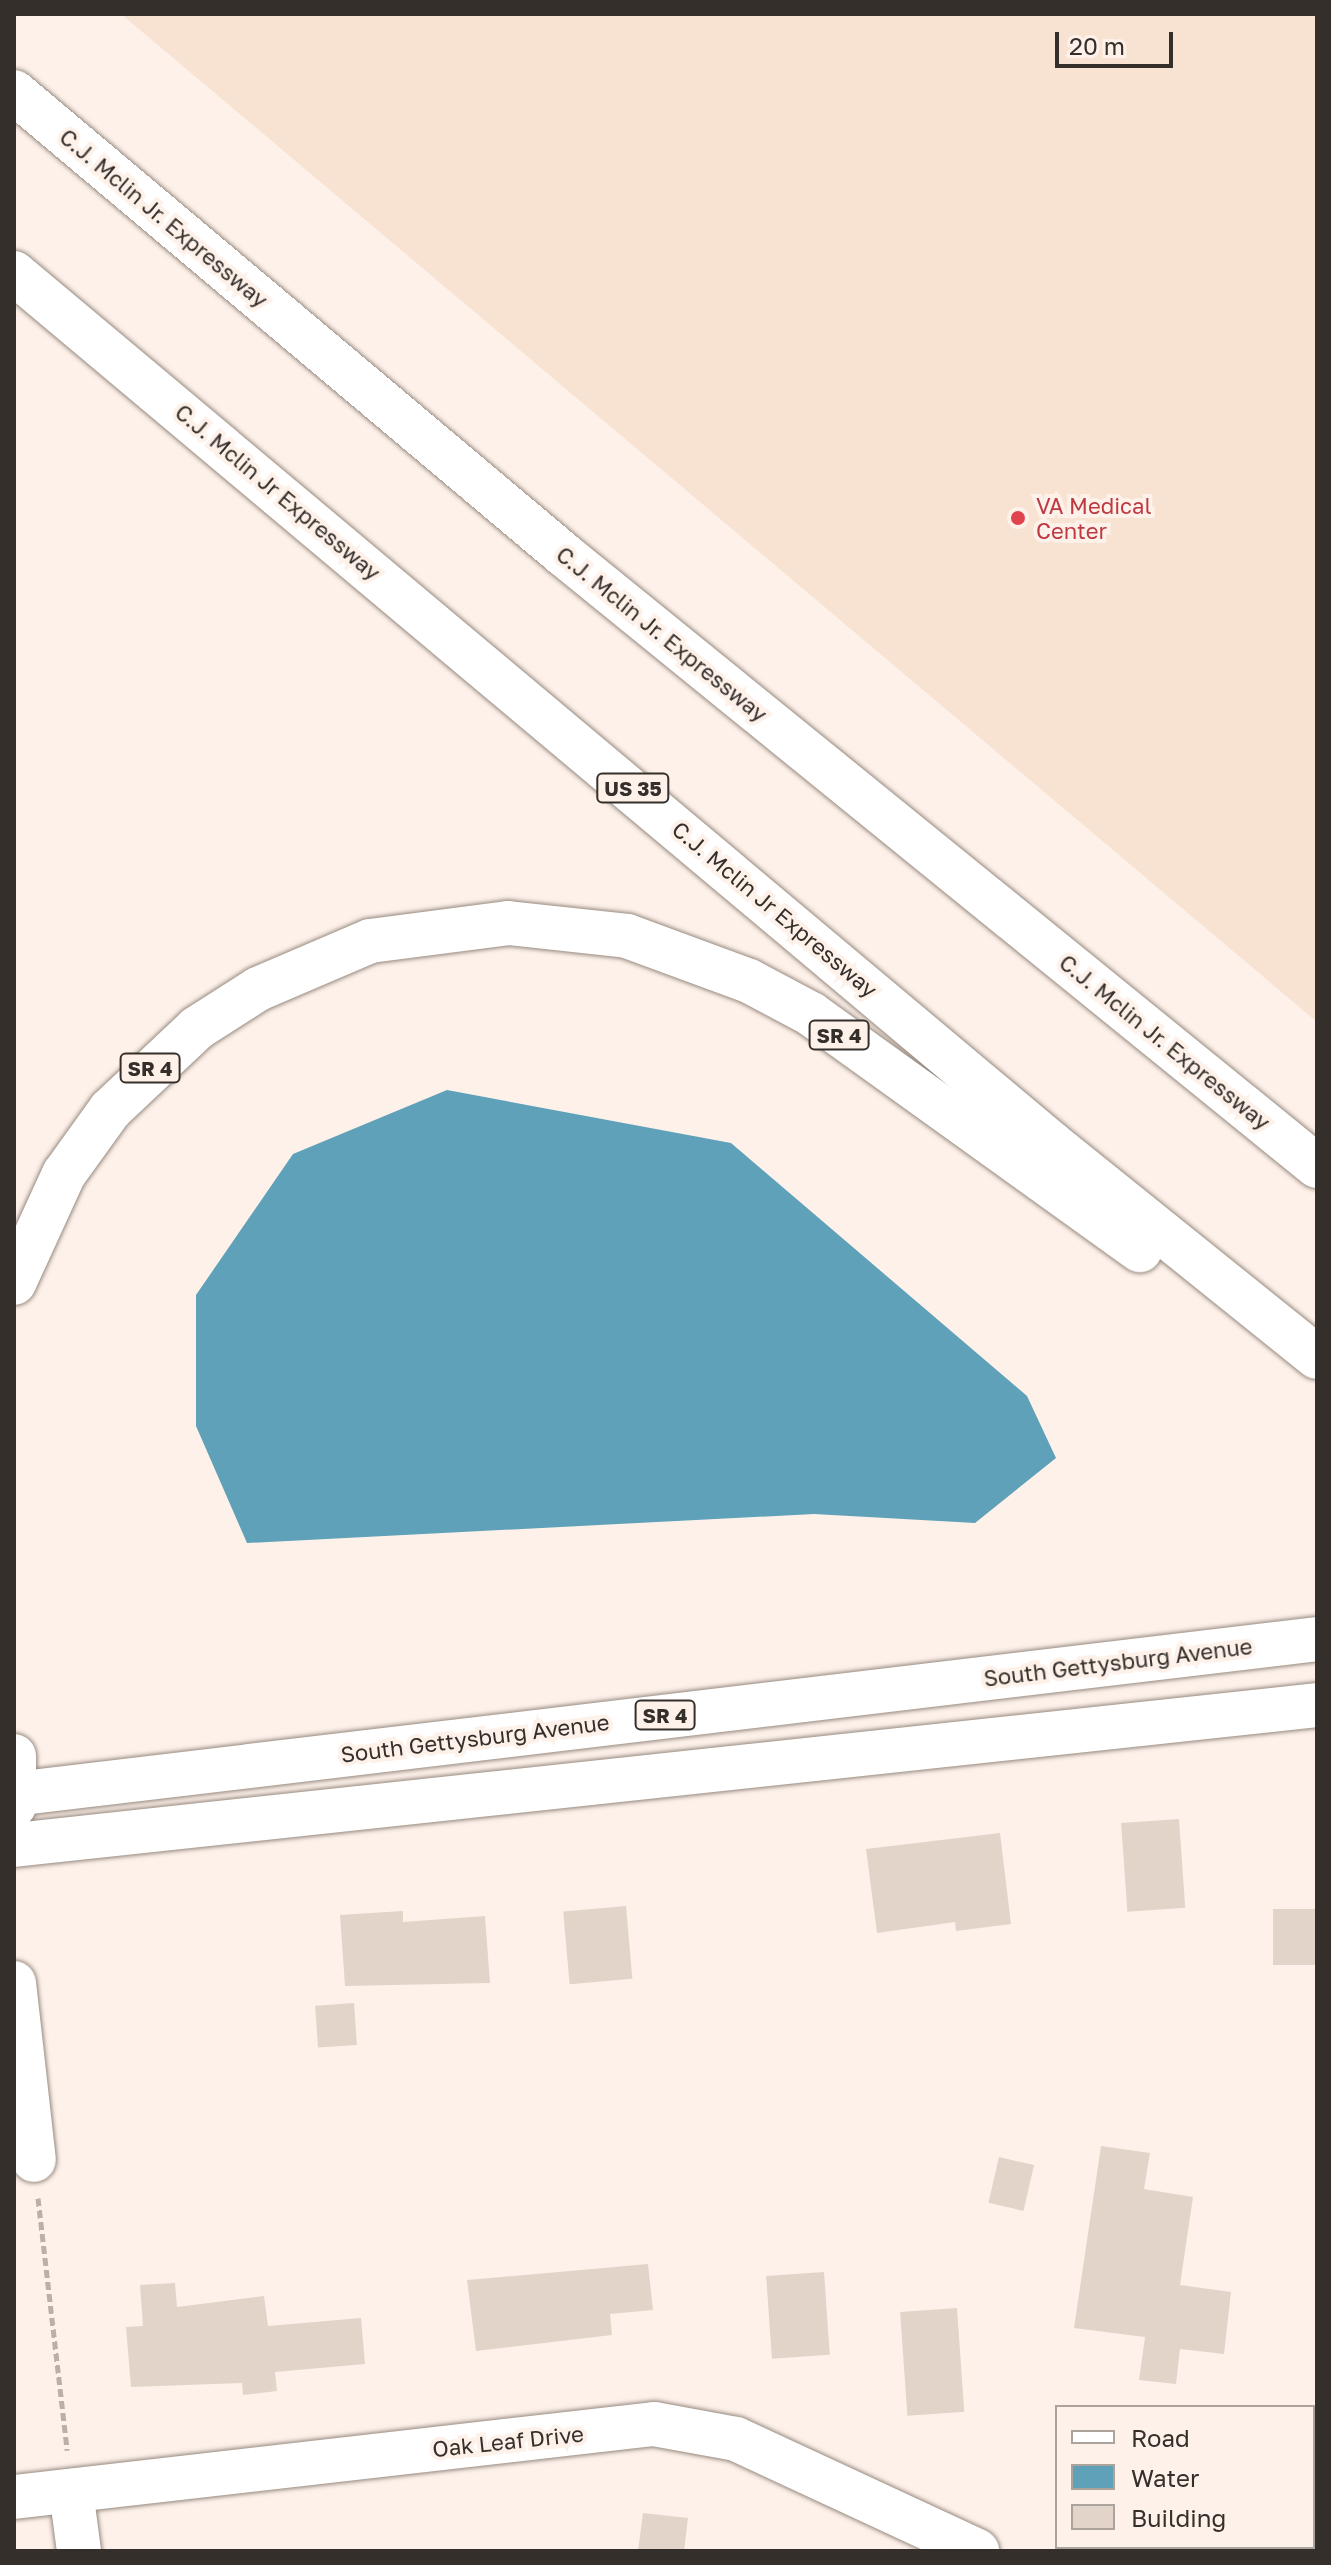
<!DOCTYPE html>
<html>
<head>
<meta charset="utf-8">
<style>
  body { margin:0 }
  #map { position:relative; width:1331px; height:2565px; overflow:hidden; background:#fdf1e9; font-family:"Golos Text",sans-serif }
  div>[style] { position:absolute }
  .built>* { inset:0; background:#f8e3d3 }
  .water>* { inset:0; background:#5ea1b9 }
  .building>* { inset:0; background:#e3d4ca; transform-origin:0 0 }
  .path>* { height:5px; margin-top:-2.5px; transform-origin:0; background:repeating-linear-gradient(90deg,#bab0a9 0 8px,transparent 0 12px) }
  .roads { filter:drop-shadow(0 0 2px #978a80) drop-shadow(0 0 2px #978a80) }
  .minor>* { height:44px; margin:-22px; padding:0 22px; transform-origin:22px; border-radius:22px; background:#fff }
  .major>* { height:44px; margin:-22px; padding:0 22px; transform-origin:22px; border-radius:22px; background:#fff }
  .highway>* { height:44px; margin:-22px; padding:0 22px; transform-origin:22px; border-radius:22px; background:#fff }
  .dots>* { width:22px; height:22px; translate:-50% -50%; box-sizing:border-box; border:4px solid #fdf1e9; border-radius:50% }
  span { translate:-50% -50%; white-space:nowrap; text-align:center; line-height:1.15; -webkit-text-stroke:8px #fdf1e9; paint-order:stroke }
  .shield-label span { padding:2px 6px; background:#fdf1e9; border:2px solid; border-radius:6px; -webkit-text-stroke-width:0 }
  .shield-label { font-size:20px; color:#352f2b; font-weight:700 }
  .street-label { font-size:22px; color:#352f2b }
  .health-label { font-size:22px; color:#be3a42 }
  .left { translate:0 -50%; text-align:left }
  .frame { position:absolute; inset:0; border:16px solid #352f2b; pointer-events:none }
  .legend { position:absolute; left:1055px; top:2405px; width:260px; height:144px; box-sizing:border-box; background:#fdf1e9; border:2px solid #ada39d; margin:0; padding:10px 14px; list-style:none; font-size:24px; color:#352f2b }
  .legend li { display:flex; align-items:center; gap:16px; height:40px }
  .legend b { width:40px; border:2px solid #ada39d }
  .scale { position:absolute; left:1055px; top:32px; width:118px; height:36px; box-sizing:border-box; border:4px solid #352f2b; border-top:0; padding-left:10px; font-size:24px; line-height:28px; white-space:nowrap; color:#352f2b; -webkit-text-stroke:6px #fdf1e9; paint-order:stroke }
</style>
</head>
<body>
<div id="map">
  <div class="built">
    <i style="clip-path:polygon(121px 14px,1317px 14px,1317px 1022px)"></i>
  </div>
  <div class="water">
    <i style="clip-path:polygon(447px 1090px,731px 1143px,1027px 1396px,1056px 1458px,975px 1523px,814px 1514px,247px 1543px,196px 1426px,196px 1295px,293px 1154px)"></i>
  </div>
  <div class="building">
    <i style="left:1179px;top:1819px;width:89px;height:58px;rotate:86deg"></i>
    <i style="clip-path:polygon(1000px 1833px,1011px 1924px,956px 1931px,955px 1922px,877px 1933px,866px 1849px)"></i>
    <i style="left:626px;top:1906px;width:73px;height:63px;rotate:85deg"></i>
    <i style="left:1317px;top:1909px;width:56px;height:44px;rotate:90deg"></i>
    <i style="clip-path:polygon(403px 1911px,403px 1922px,485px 1916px,490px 1983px,345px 1986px,340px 1915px)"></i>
    <i style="left:354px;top:2003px;width:42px;height:39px;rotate:86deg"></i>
    <i style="clip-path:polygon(1101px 2146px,1150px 2153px,1144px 2189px,1193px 2197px,1180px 2285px,1231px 2292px,1224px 2354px,1180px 2349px,1176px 2384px,1139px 2380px,1145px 2337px,1074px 2328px)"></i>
    <i style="left:999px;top:2157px;width:36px;height:47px;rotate:13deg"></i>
    <i style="clip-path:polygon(648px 2264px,653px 2310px,610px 2314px,612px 2335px,476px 2351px,467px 2280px)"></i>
    <i style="left:824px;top:2272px;width:83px;height:58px;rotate:86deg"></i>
    <i style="clip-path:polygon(175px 2283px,177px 2307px,264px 2296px,268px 2326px,361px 2318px,365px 2364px,275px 2372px,277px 2391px,243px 2395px,242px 2383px,131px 2387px,126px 2327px,143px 2326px,140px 2285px)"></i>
    <i style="left:957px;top:2308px;width:104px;height:57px;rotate:86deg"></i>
    <i style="clip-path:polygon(643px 2513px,688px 2518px,684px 2551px,638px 2551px)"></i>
  </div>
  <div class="path">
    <i style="left:38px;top:2198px;width:254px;rotate:83.4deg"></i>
  </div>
  <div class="roads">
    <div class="minor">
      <i style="left:14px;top:1983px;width:178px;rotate:83.6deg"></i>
      <i style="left:71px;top:2491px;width:61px;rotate:82.4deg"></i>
      <i style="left:14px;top:2497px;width:644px;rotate:-6.51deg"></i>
      <i style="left:654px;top:2424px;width:83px;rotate:10.4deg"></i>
      <i style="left:736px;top:2439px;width:266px;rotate:24.9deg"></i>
      <i style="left:1313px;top:2536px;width:4px"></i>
      <i style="left:1175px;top:2551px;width:37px;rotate:-6deg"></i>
    </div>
    <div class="major">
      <i style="left:14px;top:1794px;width:1312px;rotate:-6.78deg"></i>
      <i style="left:14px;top:1845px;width:1310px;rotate:-6.13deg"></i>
    </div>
    <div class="highway">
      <i style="left:14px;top:92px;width:718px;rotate:40.08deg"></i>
      <i style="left:563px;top:554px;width:971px;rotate:39.07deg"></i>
      <i style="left:14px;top:273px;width:1355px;rotate:40deg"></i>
      <i style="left:1052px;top:1144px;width:340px;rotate:38.8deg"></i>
      <i style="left:14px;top:1283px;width:120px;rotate:-65.4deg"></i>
      <i style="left:64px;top:1174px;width:79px;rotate:-54.3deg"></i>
      <i style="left:110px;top:1110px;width:120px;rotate:-43.3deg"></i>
      <i style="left:197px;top:1028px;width:72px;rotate:-32.6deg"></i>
      <i style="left:258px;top:989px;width:122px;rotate:-23.2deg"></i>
      <i style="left:370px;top:941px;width:139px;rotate:-7.4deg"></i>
      <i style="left:508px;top:923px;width:120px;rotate:6.2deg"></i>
      <i style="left:627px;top:936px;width:130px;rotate:20.2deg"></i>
      <i style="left:749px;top:981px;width:70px;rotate:28deg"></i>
      <i style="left:811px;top:1014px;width:405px;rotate:35.7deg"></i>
      <i style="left:14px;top:1756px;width:50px;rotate:90deg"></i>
    </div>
  </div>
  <div class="dots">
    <i style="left:1018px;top:518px;background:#e0444e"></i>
  </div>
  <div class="shield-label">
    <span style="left:633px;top:788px">US 35</span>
    <span style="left:839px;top:1035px">SR 4</span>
    <span style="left:150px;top:1068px">SR 4</span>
    <span style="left:665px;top:1715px">SR 4</span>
  </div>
  <div class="street-label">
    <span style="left:164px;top:218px;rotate:40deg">C.J. Mclin Jr. Expressway</span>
    <span style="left:278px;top:492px;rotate:40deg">C.J. Mclin Jr Expressway</span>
    <span style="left:662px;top:634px;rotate:39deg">C.J. Mclin Jr. Expressway</span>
    <span style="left:775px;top:909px;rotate:40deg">C.J. Mclin Jr Expressway</span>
    <span style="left:1165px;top:1042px;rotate:39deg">C.J. Mclin Jr. Expressway</span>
    <span style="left:1118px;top:1662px;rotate:-7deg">South Gettysburg Avenue</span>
    <span style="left:475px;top:1738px;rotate:-7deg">South Gettysburg Avenue</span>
    <span style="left:508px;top:2441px;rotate:-6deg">Oak Leaf Drive</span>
  </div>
  <div class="health-label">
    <span class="left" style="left:1036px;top:518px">VA Medical<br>Center</span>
  </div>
  <div class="frame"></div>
  <ul class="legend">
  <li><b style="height:10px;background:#fff"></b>Road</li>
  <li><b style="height:22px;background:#5ea1b9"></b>Water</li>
  <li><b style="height:22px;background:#e3d4ca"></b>Building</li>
  </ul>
  <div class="scale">20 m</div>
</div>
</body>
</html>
